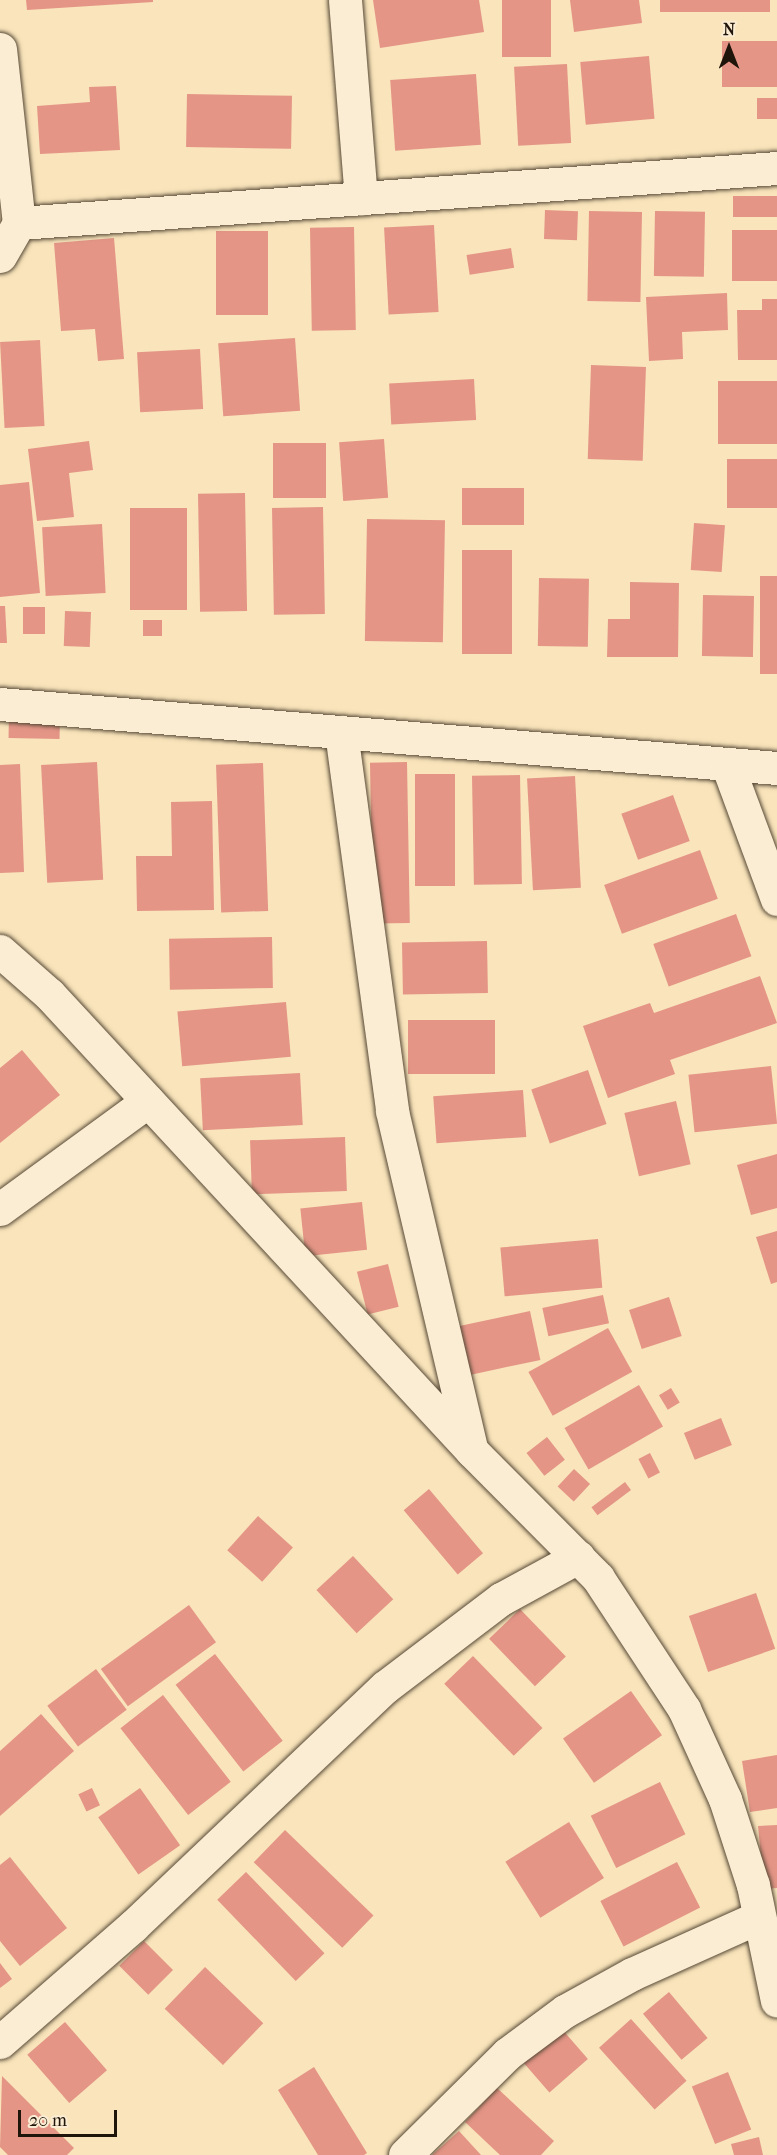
<!DOCTYPE html>
<html>
<head>
<meta charset="utf-8">
<style>
  body { margin:0 }
  #map { position:relative; width:777px; height:2155px; overflow:hidden; background:#f9e4bb; font-family:"IM FELL French Canon",serif }
  div>[style] { position:absolute }
  .building>* { inset:0; background:#e49586; transform-origin:0 0 }
  .roads { filter:drop-shadow(0 0 2px #564936) drop-shadow(0 0 2px #564936) }
  .minor>* { height:33px; margin:-16.5px; padding:0 16.5px; transform-origin:16.5px; border-radius:16.5px; background:#fbedd3 }
  span { translate:-50% -50%; white-space:nowrap; text-align:center; line-height:1.15; -webkit-text-stroke:4.5px #fbedd3; paint-order:stroke }
  .north { position:absolute; left:699px; top:18px; width:60px; height:60px; -webkit-text-stroke:4px #fbedd3; paint-order:stroke; rotate:0deg; font-size:16px; font-weight:700; line-height:24px; text-align:center; color:#20150a }
  .north::after { content:''; display:block; margin:auto; width:21px; height:27px; background:#20150a; clip-path:polygon(50% 0,100% 100%,50% 72%,0 100%) }
  .scale { position:absolute; left:18px; top:2110px; width:99px; height:27px; box-sizing:border-box; border:3px solid #20150a; border-top:0; padding-left:8px; font-size:18px; line-height:21px; white-space:nowrap; color:#20150a; -webkit-text-stroke:4px #fbedd3; paint-order:stroke }
</style>
</head>
<body>
<div id="map">
  <div class="building">
    <i style="clip-path:polygon(26px 0,153px 0,153px 2px,27px 10px)"></i>
    <i style="clip-path:polygon(373px 0,479px 0,484px 32px,380px 48px)"></i>
    <i style="left:502px;top:0;width:49px;height:57px"></i>
    <i style="clip-path:polygon(570px 0,639px 0,642px 23px,574px 32px)"></i>
    <i style="left:660px;top:0;width:110px;height:12px"></i>
    <i style="left:777px;top:41px;width:46px;height:55px;rotate:90deg"></i>
    <i style="left:649px;top:56px;width:63px;height:69px;rotate:85deg"></i>
    <i style="left:567px;top:64px;width:79px;height:53px;rotate:87deg"></i>
    <i style="left:476px;top:74px;width:71px;height:86px;rotate:86deg"></i>
    <i style="clip-path:polygon(116px 86px,120px 150px,40px 154px,37px 106px,90px 102px,89px 87px)"></i>
    <i style="left:187px;top:94px;width:105px;height:53px;rotate:1deg"></i>
    <i style="left:777px;top:98px;width:21px;height:20px;rotate:90deg"></i>
    <i style="left:777px;top:196px;width:21px;height:44px;rotate:90deg"></i>
    <i style="left:545px;top:210px;width:33px;height:29px;rotate:2deg"></i>
    <i style="left:589px;top:211px;width:53px;height:90px;rotate:1deg"></i>
    <i style="left:655px;top:211px;width:50px;height:65px;rotate:1deg"></i>
    <i style="left:434px;top:225px;width:87px;height:50px;rotate:87deg"></i>
    <i style="left:354px;top:227px;width:103px;height:44px;rotate:89deg"></i>
    <i style="left:732px;top:230px;width:45px;height:51px"></i>
    <i style="left:216px;top:231px;width:52px;height:84px"></i>
    <i style="clip-path:polygon(114px 238px,124px 359px,98px 361px,95px 329px,61px 331px,54px 243px)"></i>
    <i style="left:511px;top:248px;width:20px;height:45px;rotate:81deg"></i>
    <i style="clip-path:polygon(727px 293px,728px 330px,682px 332px,683px 359px,649px 361px,646px 297px)"></i>
    <i style="clip-path:polygon(762px 299px,777px 299px,777px 360px,738px 360px,737px 310px,762px 310px)"></i>
    <i style="left:295px;top:338px;width:73px;height:77px;rotate:86deg"></i>
    <i style="left:40px;top:340px;width:86px;height:40px;rotate:87deg"></i>
    <i style="left:200px;top:349px;width:60px;height:63px;rotate:87deg"></i>
    <i style="left:591px;top:365px;width:55px;height:94px;rotate:2deg"></i>
    <i style="left:474px;top:379px;width:41px;height:85px;rotate:87deg"></i>
    <i style="left:777px;top:381px;width:63px;height:59px;rotate:90deg"></i>
    <i style="left:384px;top:439px;width:59px;height:45px;rotate:86deg"></i>
    <i style="clip-path:polygon(89px 441px,93px 470px,69px 473px,74px 517px,37px 521px,28px 449px)"></i>
    <i style="left:273px;top:443px;width:53px;height:55px"></i>
    <i style="left:777px;top:459px;width:49px;height:50px;rotate:90deg"></i>
    <i style="clip-path:polygon(29px 482px,40px 593px,0 597px,0 485px)"></i>
    <i style="left:462px;top:488px;width:62px;height:37px"></i>
    <i style="left:245px;top:493px;width:118px;height:47px;rotate:89deg"></i>
    <i style="left:323px;top:507px;width:107px;height:51px;rotate:89deg"></i>
    <i style="left:130px;top:508px;width:57px;height:102px"></i>
    <i style="left:367px;top:519px;width:78px;height:122px;rotate:1deg"></i>
    <i style="left:694px;top:523px;width:31px;height:47px;rotate:4deg"></i>
    <i style="left:102px;top:524px;width:69px;height:60px;rotate:87deg"></i>
    <i style="left:512px;top:550px;width:104px;height:50px;rotate:90deg"></i>
    <i style="left:760px;top:576px;width:17px;height:98px"></i>
    <i style="left:539px;top:578px;width:50px;height:68px;rotate:1deg"></i>
    <i style="clip-path:polygon(630px 582px,679px 583px,678px 657px,607px 657px,608px 619px,630px 619px)"></i>
    <i style="left:703px;top:595px;width:51px;height:61px;rotate:1deg"></i>
    <i style="clip-path:polygon(0 606px,5px 606px,7px 643px,0 643px)"></i>
    <i style="left:23px;top:607px;width:22px;height:27px"></i>
    <i style="left:65px;top:611px;width:26px;height:35px;rotate:2deg"></i>
    <i style="left:162px;top:620px;width:16px;height:19px;rotate:90deg"></i>
    <i style="left:9px;top:712px;width:51px;height:26px;rotate:1deg"></i>
    <i style="left:97px;top:762px;width:118px;height:56px;rotate:87deg"></i>
    <i style="left:407px;top:762px;width:161px;height:37px;rotate:89deg"></i>
    <i style="left:263px;top:763px;width:148px;height:47px;rotate:88deg"></i>
    <i style="clip-path:polygon(20px 764px,24px 872px,0 873px,0 765px)"></i>
    <i style="left:415px;top:774px;width:40px;height:112px"></i>
    <i style="left:520px;top:775px;width:109px;height:48px;rotate:89deg"></i>
    <i style="left:575px;top:776px;width:112px;height:48px;rotate:87deg"></i>
    <i style="left:673px;top:795px;width:49px;height:55px;rotate:70deg"></i>
    <i style="clip-path:polygon(212px 801px,214px 910px,137px 911px,136px 856px,172px 856px,171px 802px)"></i>
    <i style="left:700px;top:850px;width:52px;height:102px;rotate:70deg"></i>
    <i style="left:736px;top:914px;width:45px;height:88px;rotate:70deg"></i>
    <i style="left:272px;top:937px;width:51px;height:103px;rotate:89deg"></i>
    <i style="left:487px;top:941px;width:52px;height:85px;rotate:89deg"></i>
    <i style="clip-path:polygon(760px 976px,777px 1023px,670px 1060px,675px 1074px,608px 1098px,583px 1026px,650px 1003px,654px 1013px)"></i>
    <i style="left:286px;top:1002px;width:55px;height:109px;rotate:85deg"></i>
    <i style="left:408px;top:1020px;width:87px;height:54px"></i>
    <i style="clip-path:polygon(22px 1050px,60px 1095px,0 1143px,0 1068px)"></i>
    <i style="left:771px;top:1066px;width:58px;height:83px;rotate:84deg"></i>
    <i style="left:588px;top:1070px;width:57px;height:60px;rotate:71deg"></i>
    <i style="left:300px;top:1073px;width:52px;height:100px;rotate:87deg"></i>
    <i style="left:523px;top:1090px;width:47px;height:90px;rotate:86deg"></i>
    <i style="left:676px;top:1101px;width:65px;height:53px;rotate:77deg"></i>
    <i style="left:345px;top:1137px;width:54px;height:95px;rotate:88deg"></i>
    <i style="clip-path:polygon(777px 1154px,777px 1208px,751px 1215px,737px 1165px)"></i>
    <i style="left:362px;top:1202px;width:48px;height:62px;rotate:84deg"></i>
    <i style="clip-path:polygon(777px 1231px,777px 1282px,771px 1284px,756px 1237px)"></i>
    <i style="left:598px;top:1239px;width:49px;height:98px;rotate:85deg"></i>
    <i style="left:388px;top:1264px;width:44px;height:32px;rotate:76deg"></i>
    <i style="left:603px;top:1295px;width:29px;height:62px;rotate:78deg"></i>
    <i style="left:669px;top:1297px;width:41px;height:42px;rotate:72deg"></i>
    <i style="left:530px;top:1311px;width:50px;height:72px;rotate:78deg"></i>
    <i style="left:608px;top:1328px;width:50px;height:91px;rotate:61deg"></i>
    <i style="left:639px;top:1385px;width:48px;height:86px;rotate:60deg"></i>
    <i style="left:671px;top:1388px;width:17px;height:14px;rotate:59deg"></i>
    <i style="left:721px;top:1418px;width:29px;height:40px;rotate:68deg"></i>
    <i style="left:547px;top:1437px;width:29px;height:26px;rotate:52deg"></i>
    <i style="left:650px;top:1453px;width:22px;height:13px;rotate:63deg"></i>
    <i style="left:574px;top:1469px;width:22px;height:24px;rotate:43deg"></i>
    <i style="left:625px;top:1482px;width:10px;height:42px;rotate:53deg"></i>
    <i style="left:429px;top:1489px;width:84px;height:33px;rotate:50deg"></i>
    <i style="left:258px;top:1516px;width:47px;height:46px;rotate:42deg"></i>
    <i style="left:353px;top:1556px;width:59px;height:50px;rotate:47deg"></i>
    <i style="left:756px;top:1593px;width:59px;height:71px;rotate:71deg"></i>
    <i style="left:189px;top:1605px;width:46px;height:109px;rotate:54deg"></i>
    <i style="left:520px;top:1609px;width:66px;height:43px;rotate:46deg"></i>
    <i style="left:215px;top:1654px;width:110px;height:50px;rotate:52deg"></i>
    <i style="left:473px;top:1656px;width:100px;height:40px;rotate:46deg"></i>
    <i style="left:96px;top:1669px;width:51px;height:61px;rotate:53deg"></i>
    <i style="left:631px;top:1691px;width:54px;height:83px;rotate:55deg"></i>
    <i style="left:163px;top:1695px;width:110px;height:54px;rotate:52deg"></i>
    <i style="clip-path:polygon(41px 1714px,74px 1751px,0 1816px,0 1751px)"></i>
    <i style="clip-path:polygon(777px 1755px,777px 1808px,750px 1812px,742px 1761px)"></i>
    <i style="left:660px;top:1782px;width:58px;height:77px;rotate:64deg"></i>
    <i style="left:92px;top:1788px;width:19px;height:15px;rotate:65deg"></i>
    <i style="left:140px;top:1788px;width:70px;height:51px;rotate:55deg"></i>
    <i style="left:569px;top:1822px;width:66px;height:75px;rotate:58deg"></i>
    <i style="clip-path:polygon(777px 1825px,777px 1888px,764px 1889px,758px 1826px)"></i>
    <i style="left:285px;top:1830px;width:123px;height:45px;rotate:44deg"></i>
    <i style="clip-path:polygon(10px 1857px,67px 1928px,20px 1966px,0 1941px,0 1865px)"></i>
    <i style="left:677px;top:1862px;width:51px;height:86px;rotate:63deg"></i>
    <i style="left:246px;top:1872px;width:113px;height:40px;rotate:46deg"></i>
    <i style="left:144px;top:1941px;width:41px;height:35px;rotate:45deg"></i>
    <i style="clip-path:polygon(0 1963px,12px 1979px,0 1988px)"></i>
    <i style="left:205px;top:1967px;width:81px;height:58px;rotate:44deg"></i>
    <i style="left:669px;top:1992px;width:60px;height:34px;rotate:50deg"></i>
    <i style="left:631px;top:2019px;width:83px;height:43px;rotate:48deg"></i>
    <i style="left:65px;top:2022px;width:64px;height:50px;rotate:49deg"></i>
    <i style="left:561px;top:2028px;width:41px;height:51px;rotate:49deg"></i>
    <i style="clip-path:polygon(314px 2067px,367px 2153px,364px 2155px,318px 2155px,278px 2090px)"></i>
    <i style="left:728px;top:2072px;width:62px;height:39px;rotate:68deg"></i>
    <i style="clip-path:polygon(2px 2076px,74px 2148px,67px 2155px,8px 2155px,0 2147px)"></i>
    <i style="clip-path:polygon(497px 2088px,554px 2141px,541px 2155px,500px 2155px,465px 2122px)"></i>
    <i style="clip-path:polygon(459px 2131px,481px 2155px,432px 2155px)"></i>
    <i style="clip-path:polygon(759px 2137px,763px 2155px,734px 2155px,731px 2144px)"></i>
  </div>
  <div class="roads">
    <div class="minor">
      <i style="left:345px;top:0;width:199px;rotate:85.4deg"></i>
      <i style="left:0;top:49px;width:175px;rotate:83.8deg"></i>
      <i style="left:19px;top:223px;width:38px;rotate:120deg"></i>
      <i style="left:19px;top:223px;width:760px;rotate:-4.15deg"></i>
      <i style="left:0;top:704px;width:780px;rotate:4.71deg"></i>
      <i style="left:341px;top:732px;width:382px;rotate:82.3deg"></i>
      <i style="left:392px;top:1111px;width:347px;rotate:76.8deg"></i>
      <i style="left:727px;top:764px;width:144px;rotate:69.7deg"></i>
      <i style="left:0;top:951px;width:65px;rotate:41.3deg"></i>
      <i style="left:49px;top:994px;width:623px;rotate:47.21deg"></i>
      <i style="left:472px;top:1451px;width:179px;rotate:45.2deg"></i>
      <i style="left:598px;top:1578px;width:157px;rotate:56.7deg"></i>
      <i style="left:684px;top:1709px;width:99px;rotate:65.5deg"></i>
      <i style="left:725px;top:1799px;width:90px;rotate:72deg"></i>
      <i style="left:753px;top:1885px;width:118px;rotate:78.3deg"></i>
      <i style="left:0;top:1209px;width:183px;rotate:-36.1deg"></i>
      <i style="left:0;top:2042px;width:176px;rotate:-41.1deg"></i>
      <i style="left:133px;top:1926px;width:347px;rotate:-43.5deg"></i>
      <i style="left:385px;top:1687px;width:146px;rotate:-37.2deg"></i>
      <i style="left:501px;top:1599px;width:88px;rotate:-28.6deg"></i>
      <i style="left:405px;top:2155px;width:144px;rotate:-44.7deg"></i>
      <i style="left:507px;top:2054px;width:72px;rotate:-36.6deg"></i>
      <i style="left:565px;top:2011px;width:77px;rotate:-28.9deg"></i>
      <i style="left:632px;top:1974px;width:139px;rotate:-24.2deg"></i>
    </div>
  </div>
  <div class="north">N</div>
  <div class="scale">20 m</div>
</div>
</body>
</html>
